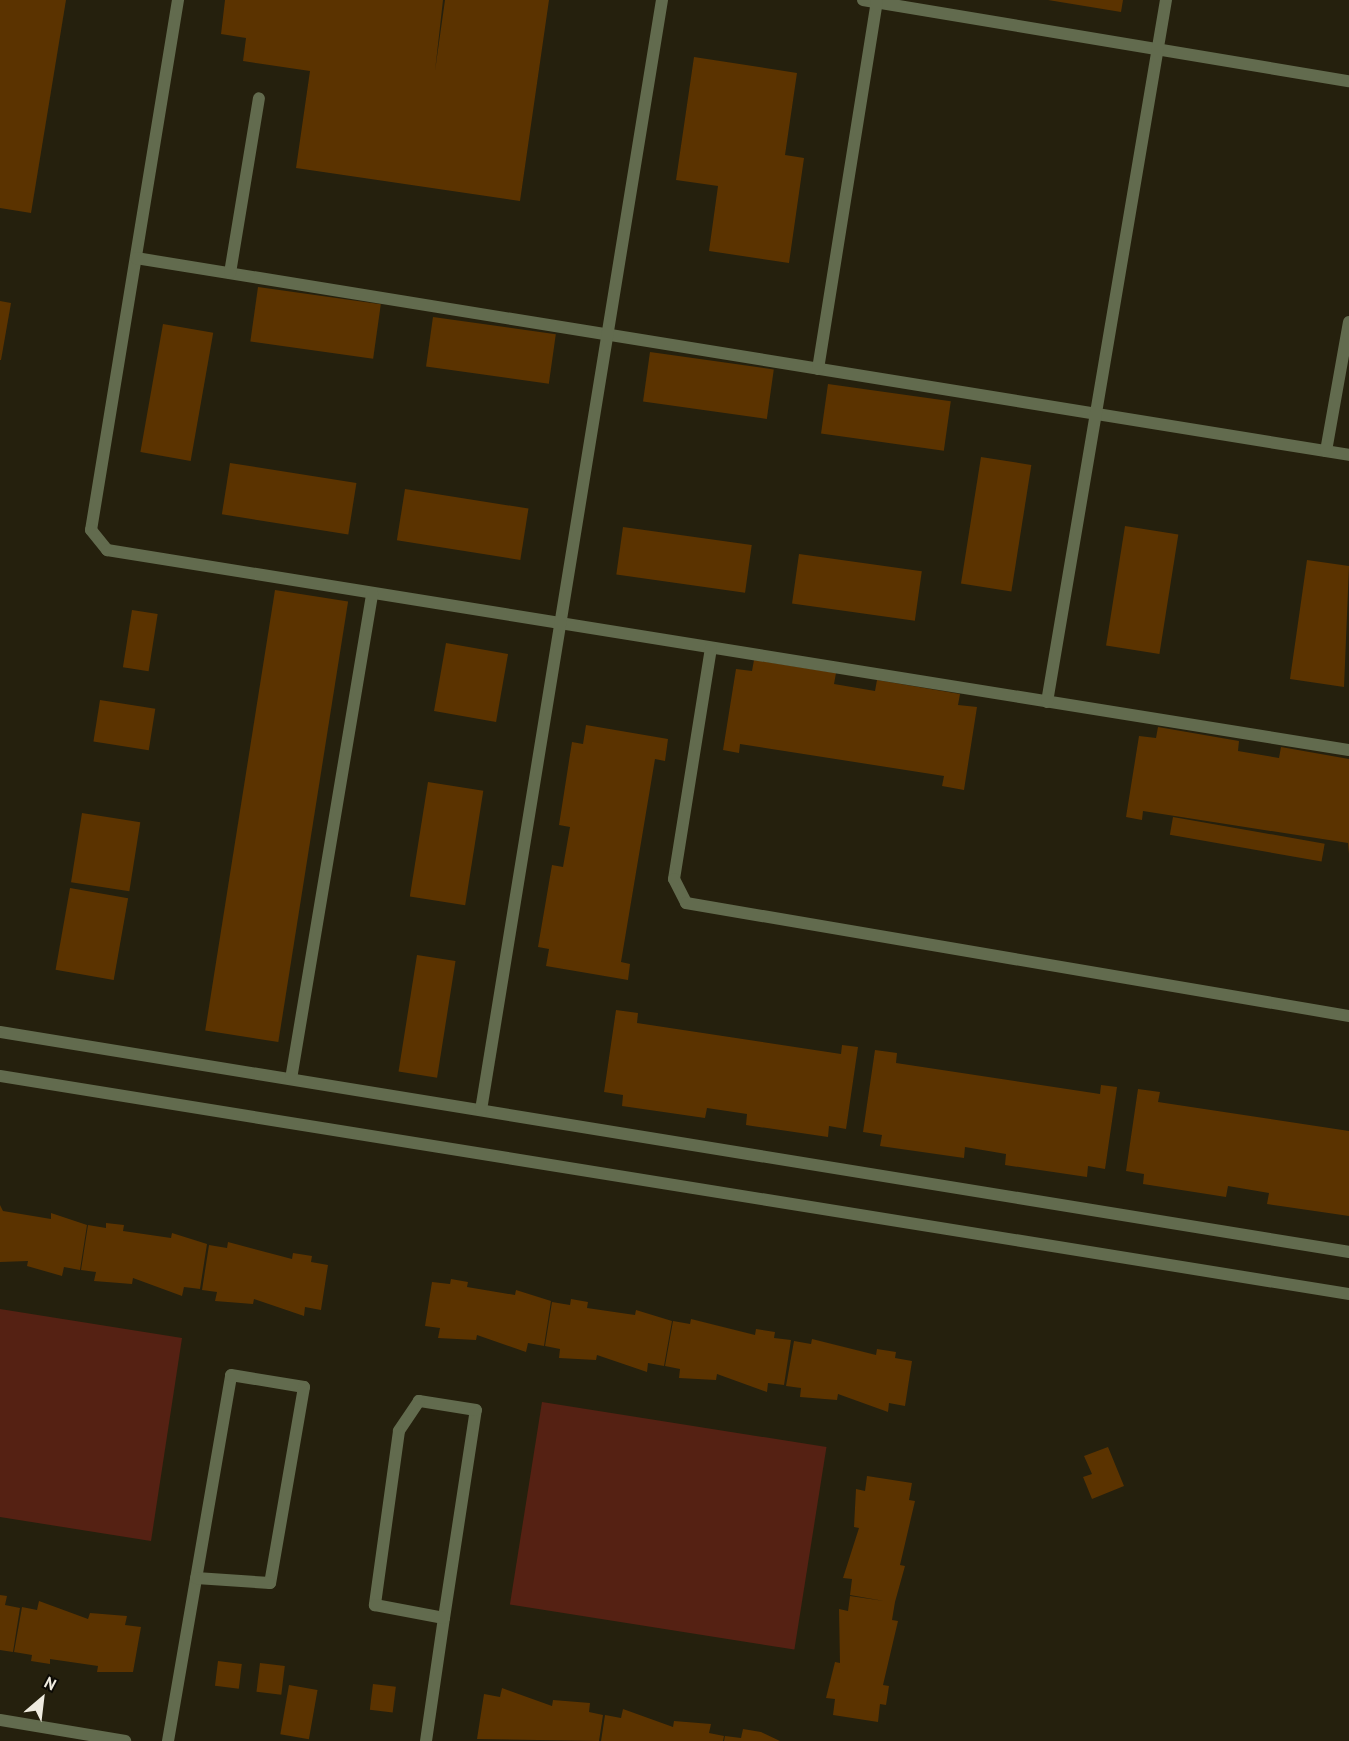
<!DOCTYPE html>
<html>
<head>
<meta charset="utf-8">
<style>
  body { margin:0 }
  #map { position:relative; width:1349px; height:1741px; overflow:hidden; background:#25200d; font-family:"PT Sans",sans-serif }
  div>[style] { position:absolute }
  .green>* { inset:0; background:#552113; transform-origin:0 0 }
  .building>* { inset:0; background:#5b3300; transform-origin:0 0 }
  .lane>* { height:12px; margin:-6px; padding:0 6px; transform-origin:6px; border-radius:6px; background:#626b4e }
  span { translate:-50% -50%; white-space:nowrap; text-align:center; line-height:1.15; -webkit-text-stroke:4.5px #0c0a04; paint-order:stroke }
  .north { position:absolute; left:12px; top:1669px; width:60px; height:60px; -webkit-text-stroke:4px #0c0a04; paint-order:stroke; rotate:28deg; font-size:16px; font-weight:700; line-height:24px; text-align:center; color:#efebdf }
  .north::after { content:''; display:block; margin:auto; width:21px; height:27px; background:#efebdf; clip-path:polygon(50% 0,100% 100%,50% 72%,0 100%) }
</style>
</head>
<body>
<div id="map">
  <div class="green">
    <i style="clip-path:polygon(0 1309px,182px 1338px,151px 1541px,0 1517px)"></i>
    <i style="left:542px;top:1402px;width:288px;height:205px;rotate:9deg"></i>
  </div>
  <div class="building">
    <i style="clip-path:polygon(0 0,66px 0,31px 213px,0 208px)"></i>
    <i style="clip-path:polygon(225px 0,443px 0,435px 71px,445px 0,549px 0,520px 201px,296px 168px,310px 71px,243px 61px,246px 38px,221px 34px)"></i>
    <i style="clip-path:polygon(1048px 0,1123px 0,1121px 12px)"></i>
    <i style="clip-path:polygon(694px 57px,797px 73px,785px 155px,804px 158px,789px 263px,709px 251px,718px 186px,676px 180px)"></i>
    <i style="left:258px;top:287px;width:124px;height:55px;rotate:8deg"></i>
    <i style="clip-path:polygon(0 301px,11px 303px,1px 360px,0 360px)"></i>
    <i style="left:433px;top:317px;width:124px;height:50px;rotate:8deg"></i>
    <i style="left:163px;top:324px;width:51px;height:130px;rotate:10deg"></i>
    <i style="left:650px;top:352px;width:125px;height:50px;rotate:8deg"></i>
    <i style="left:828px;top:384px;width:124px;height:50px;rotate:8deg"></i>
    <i style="left:981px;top:457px;width:51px;height:128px;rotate:9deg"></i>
    <i style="left:230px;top:463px;width:128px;height:52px;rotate:9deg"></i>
    <i style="left:405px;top:489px;width:125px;height:52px;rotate:9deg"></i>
    <i style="left:1125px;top:526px;width:54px;height:121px;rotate:9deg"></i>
    <i style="left:623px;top:527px;width:130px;height:48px;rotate:8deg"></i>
    <i style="left:799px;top:554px;width:124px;height:50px;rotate:8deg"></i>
    <i style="clip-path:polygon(1307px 560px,1349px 566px,1344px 687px,1290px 679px)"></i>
    <i style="left:275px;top:590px;width:74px;height:446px;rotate:9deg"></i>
    <i style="left:132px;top:610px;width:26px;height:58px;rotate:9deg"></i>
    <i style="left:446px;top:643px;width:63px;height:69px;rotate:10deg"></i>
    <i style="clip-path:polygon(754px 660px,836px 673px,834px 684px,875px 691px,877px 680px,960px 694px,958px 705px,977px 707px,964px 790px,942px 786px,944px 776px,740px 744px,739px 753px,723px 750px,736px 669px,752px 671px)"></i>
    <i style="left:100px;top:700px;width:56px;height:42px;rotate:9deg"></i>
    <i style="clip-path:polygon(586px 725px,668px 739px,665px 761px,655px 759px,621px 962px,630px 964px,628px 980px,546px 966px,549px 949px,538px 947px,552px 865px,563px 867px,570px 827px,559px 825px,572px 742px,583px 744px)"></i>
    <i style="clip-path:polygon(1158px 727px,1239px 741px,1238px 751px,1279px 758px,1281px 747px,1349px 759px,1349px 854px,1348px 843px,1143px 811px,1142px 820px,1126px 817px,1139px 736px,1156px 738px)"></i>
    <i style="left:428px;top:782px;width:56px;height:116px;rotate:9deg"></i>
    <i style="left:82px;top:813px;width:59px;height:70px;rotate:9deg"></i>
    <i style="left:1173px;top:817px;width:154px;height:18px;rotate:10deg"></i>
    <i style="left:70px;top:888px;width:59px;height:83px;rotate:10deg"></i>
    <i style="left:417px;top:955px;width:39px;height:118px;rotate:9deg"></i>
    <i style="clip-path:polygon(616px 1010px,638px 1013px,637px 1023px,841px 1054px,842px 1045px,858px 1047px,846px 1129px,829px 1126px,828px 1137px,746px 1125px,747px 1114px,707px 1108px,705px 1118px,622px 1106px,623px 1095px,604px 1092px)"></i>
    <i style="clip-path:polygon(875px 1050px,897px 1053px,896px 1063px,1100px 1094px,1101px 1085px,1117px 1087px,1105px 1169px,1088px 1166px,1087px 1177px,1005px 1165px,1006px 1154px,965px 1147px,964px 1158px,880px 1146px,882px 1135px,863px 1132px)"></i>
    <i style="clip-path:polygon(1138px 1089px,1160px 1092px,1158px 1102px,1349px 1131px,1349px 1216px,1267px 1204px,1269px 1193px,1228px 1186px,1226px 1197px,1143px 1184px,1144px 1174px,1126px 1171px)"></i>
    <i style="clip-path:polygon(0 1205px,3px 1211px,51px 1219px,51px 1213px,87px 1225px,80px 1270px,64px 1267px,62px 1276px,27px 1266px,28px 1261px,0 1262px)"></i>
    <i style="clip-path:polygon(106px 1223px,124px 1225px,123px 1231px,171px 1238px,172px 1233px,207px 1244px,200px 1289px,184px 1287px,182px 1296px,133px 1278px,132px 1284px,94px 1281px,96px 1272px,81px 1270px,88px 1225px,106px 1228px)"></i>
    <i style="clip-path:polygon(228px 1242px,292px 1259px,293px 1253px,312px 1256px,311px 1262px,328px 1265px,321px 1310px,305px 1307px,304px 1316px,254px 1299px,253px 1304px,215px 1301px,217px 1292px,202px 1290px,209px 1245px,227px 1248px)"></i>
    <i style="clip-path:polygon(451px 1279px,468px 1282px,467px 1287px,515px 1295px,516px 1290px,551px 1301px,544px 1346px,528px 1343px,526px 1352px,477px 1335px,476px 1340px,438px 1338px,440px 1328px,425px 1326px,432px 1282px,450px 1284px)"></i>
    <i style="clip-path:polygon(571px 1299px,588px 1302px,587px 1308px,635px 1315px,636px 1310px,672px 1321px,664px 1366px,648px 1363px,647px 1372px,597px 1355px,596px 1360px,559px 1358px,560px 1349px,545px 1346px,552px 1302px,570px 1305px)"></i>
    <i style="clip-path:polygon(691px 1319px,755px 1335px,756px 1329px,775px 1332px,774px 1338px,791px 1340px,784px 1385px,768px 1383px,767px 1392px,717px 1374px,716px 1380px,679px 1378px,680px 1369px,665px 1366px,673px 1321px,690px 1324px)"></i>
    <i style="clip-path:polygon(812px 1339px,876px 1355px,877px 1349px,896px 1352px,895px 1358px,912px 1361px,905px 1406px,889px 1403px,888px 1412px,838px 1394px,837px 1400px,800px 1397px,801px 1388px,786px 1386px,794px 1341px,811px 1344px)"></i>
    <i style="clip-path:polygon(1108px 1447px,1124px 1486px,1092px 1499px,1083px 1477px,1092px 1474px,1084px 1456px)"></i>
    <i style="clip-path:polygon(867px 1476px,912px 1483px,909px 1500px,915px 1501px,900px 1565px,905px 1566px,895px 1602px,892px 1620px,898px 1621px,883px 1685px,889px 1686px,886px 1705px,880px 1704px,878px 1722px,833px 1715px,835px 1699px,826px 1698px,835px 1662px,840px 1663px,839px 1609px,848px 1611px,850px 1596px,884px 1601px,850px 1595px,852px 1579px,843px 1578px,859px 1528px,854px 1527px,856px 1489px,865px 1491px)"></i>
    <i style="clip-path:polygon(0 1595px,7px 1596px,5px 1605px,20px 1608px,13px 1652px,0 1650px)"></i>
    <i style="clip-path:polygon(39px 1601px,88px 1619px,90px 1613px,127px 1616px,125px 1625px,141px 1627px,133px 1672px,97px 1672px,98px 1666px,50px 1659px,50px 1664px,31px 1661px,32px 1655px,14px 1652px,22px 1607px,37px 1610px)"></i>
    <i style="left:218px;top:1661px;width:24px;height:25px;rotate:7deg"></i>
    <i style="left:260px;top:1663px;width:25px;height:29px;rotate:7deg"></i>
    <i style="left:373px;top:1684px;width:23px;height:26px;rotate:7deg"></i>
    <i style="left:289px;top:1685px;width:29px;height:50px;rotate:10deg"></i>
    <i style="clip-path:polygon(502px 1688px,552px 1706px,553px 1700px,590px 1703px,589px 1712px,603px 1715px,599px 1741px,477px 1739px,484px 1694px,500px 1697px)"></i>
    <i style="clip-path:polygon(623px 1709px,673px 1727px,674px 1721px,711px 1724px,709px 1733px,724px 1736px,723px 1741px,601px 1741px,605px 1715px,621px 1718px)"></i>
    <i style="clip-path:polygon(743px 1729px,761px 1732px,780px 1741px,724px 1741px,725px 1736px,741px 1738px)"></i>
  </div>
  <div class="lane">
    <i style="left:178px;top:0;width:537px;rotate:99.32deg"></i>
    <i style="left:91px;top:530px;width:26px;rotate:51deg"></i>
    <i style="left:107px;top:550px;width:1258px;rotate:9.15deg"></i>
    <i style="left:863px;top:0;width:493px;rotate:9.5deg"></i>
    <i style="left:136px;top:258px;width:1229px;rotate:9.22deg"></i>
    <i style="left:230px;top:273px;width:177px;rotate:-80.6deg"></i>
    <i style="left:818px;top:369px;width:372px;rotate:-80.9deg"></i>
    <i style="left:1326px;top:451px;width:131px;rotate:-79.9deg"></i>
    <i style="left:711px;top:648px;width:234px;rotate:99.1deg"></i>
    <i style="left:674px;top:879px;width:27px;rotate:63deg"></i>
    <i style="left:686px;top:903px;width:673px;rotate:9.67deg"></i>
    <i style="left:1047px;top:702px;width:712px;rotate:-80.38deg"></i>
    <i style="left:0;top:1032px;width:1367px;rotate:9.26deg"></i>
    <i style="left:0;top:1076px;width:1367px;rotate:9.18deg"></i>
    <i style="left:291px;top:1079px;width:492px;rotate:-80.5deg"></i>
    <i style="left:481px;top:1110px;width:1125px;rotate:-80.74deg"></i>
    <i style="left:0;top:1720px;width:127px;rotate:9.5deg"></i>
    <i style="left:168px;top:1741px;width:371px;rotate:-80.2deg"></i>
    <i style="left:231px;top:1375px;width:74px;rotate:9.3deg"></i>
    <i style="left:304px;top:1387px;width:199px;rotate:99.8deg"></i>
    <i style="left:270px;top:1583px;width:74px;rotate:-176.1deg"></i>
    <i style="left:426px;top:1741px;width:124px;rotate:-81.7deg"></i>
    <i style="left:444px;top:1618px;width:210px;rotate:-81.3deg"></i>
    <i style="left:476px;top:1410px;width:58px;rotate:-171deg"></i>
    <i style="left:419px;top:1401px;width:36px;rotate:124deg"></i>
    <i style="left:399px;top:1431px;width:176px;rotate:97.9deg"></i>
    <i style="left:375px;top:1605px;width:70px;rotate:10.7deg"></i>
  </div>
  <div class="north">N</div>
</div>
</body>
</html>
